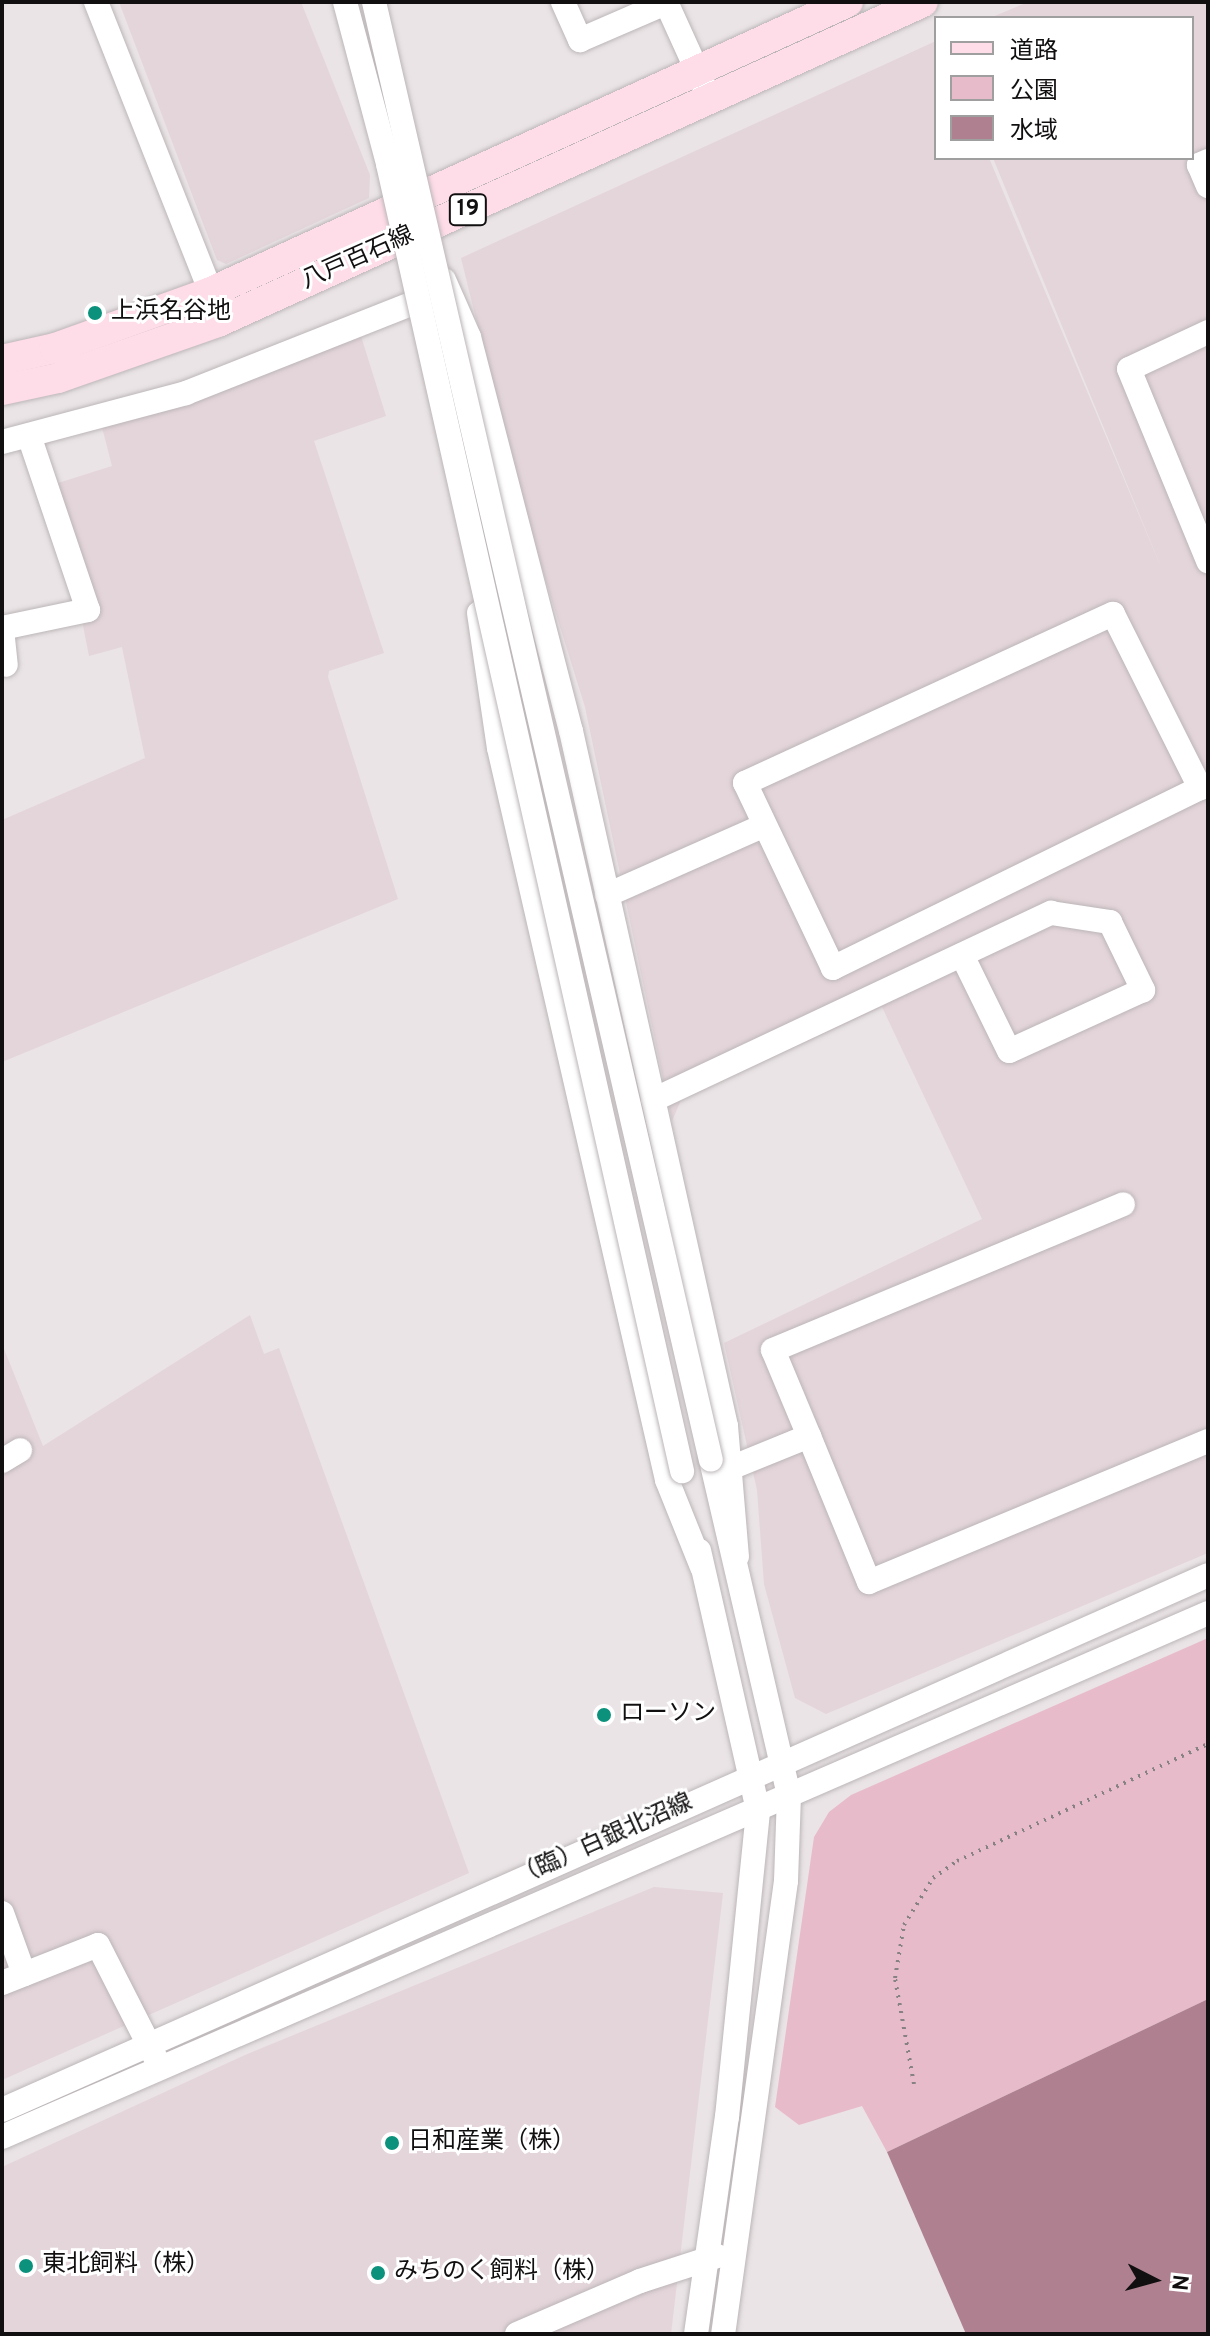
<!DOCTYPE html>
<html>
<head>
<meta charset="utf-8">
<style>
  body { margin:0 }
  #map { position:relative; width:1210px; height:2336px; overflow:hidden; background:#eae4e6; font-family:Overpass,"Noto Sans JP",sans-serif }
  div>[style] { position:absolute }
  .built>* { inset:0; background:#e4d5da }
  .green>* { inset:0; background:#e8bbca }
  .water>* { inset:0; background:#af8090 }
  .path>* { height:4px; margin-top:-2px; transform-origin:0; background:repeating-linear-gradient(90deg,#868283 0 2px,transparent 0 8px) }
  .roads { filter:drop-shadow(0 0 2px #bcb6b8) drop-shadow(0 0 2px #bcb6b8) }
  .minor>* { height:24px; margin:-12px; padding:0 12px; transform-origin:12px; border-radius:12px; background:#fff }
  .major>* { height:30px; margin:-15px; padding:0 15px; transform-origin:15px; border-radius:15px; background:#fedce8 }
  .bridges { filter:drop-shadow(0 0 2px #bcb6b8) drop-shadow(0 0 2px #bcb6b8) }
  .minor-bridge>* { height:24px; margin:-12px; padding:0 12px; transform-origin:12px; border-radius:12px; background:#fff }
  .dots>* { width:22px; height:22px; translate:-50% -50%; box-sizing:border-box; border:4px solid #fff; border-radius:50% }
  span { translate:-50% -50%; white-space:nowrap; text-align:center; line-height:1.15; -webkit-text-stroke:6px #fff; paint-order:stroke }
  .shield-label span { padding:2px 6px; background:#fff; border:2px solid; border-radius:6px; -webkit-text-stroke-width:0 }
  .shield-label { font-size:22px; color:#110f10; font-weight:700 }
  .street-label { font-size:24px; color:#110f10 }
  .poi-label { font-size:24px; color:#110f10 }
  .left { translate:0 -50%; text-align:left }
  .frame { position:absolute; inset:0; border:4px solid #110f10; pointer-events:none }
  .legend { position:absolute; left:934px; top:16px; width:260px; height:144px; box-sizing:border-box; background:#fff; border:2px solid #a09f9f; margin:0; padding:10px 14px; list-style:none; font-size:24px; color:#110f10 }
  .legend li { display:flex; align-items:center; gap:16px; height:40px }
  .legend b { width:40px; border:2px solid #a09f9f }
  .north { position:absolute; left:1114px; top:2240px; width:80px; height:80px; -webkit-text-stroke:6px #fff; paint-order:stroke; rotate:96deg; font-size:22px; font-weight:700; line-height:32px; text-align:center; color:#110f10 }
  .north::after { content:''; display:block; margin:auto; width:28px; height:36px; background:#110f10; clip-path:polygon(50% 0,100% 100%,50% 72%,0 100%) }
</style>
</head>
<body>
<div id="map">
  <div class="built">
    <i style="clip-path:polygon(119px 2px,301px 2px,370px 175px,369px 198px,226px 264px,217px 260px)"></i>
    <i style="clip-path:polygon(1028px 2px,1208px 2px,1208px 1553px,826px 1714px,795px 1698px,764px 1584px,757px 1490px,724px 1343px,982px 1219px,882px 1007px,681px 1100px,672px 1121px,585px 707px,521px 501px,461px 258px,936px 41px,936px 158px,989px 158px,1163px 572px,993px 158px,1192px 158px,1192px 18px,990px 18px)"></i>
    <i style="clip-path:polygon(360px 333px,386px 416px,314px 441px,384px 653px,329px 671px,328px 677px,398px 899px,2px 1062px,2px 820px,145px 758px,122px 647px,89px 656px,55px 484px,112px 466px,101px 423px)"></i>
    <i style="clip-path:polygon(250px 1315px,264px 1354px,279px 1348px,469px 1873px,2px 2080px,2px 1344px,43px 1446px)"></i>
    <i style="clip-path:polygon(654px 1887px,723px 1893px,671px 2334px,2px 2334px,2px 2167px,245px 2055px)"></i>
  </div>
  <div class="green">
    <i style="clip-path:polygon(1208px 1638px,1208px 1999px,887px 2152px,862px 2106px,799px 2125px,775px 2107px,814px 1837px,829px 1812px,851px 1795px)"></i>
  </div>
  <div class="water">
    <i style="clip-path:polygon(1208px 1999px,1208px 2334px,966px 2334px,887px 2152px)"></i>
  </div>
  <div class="path">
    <i style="left:914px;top:2084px;width:108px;rotate:-100.2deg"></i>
    <i style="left:895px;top:1978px;width:54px;rotate:-80.4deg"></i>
    <i style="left:904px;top:1925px;width:55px;rotate:-58.3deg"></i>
    <i style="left:933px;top:1878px;width:29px;rotate:-35deg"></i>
    <i style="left:957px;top:1861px;width:277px;rotate:-25deg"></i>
  </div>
  <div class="roads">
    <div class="minor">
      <i style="left:96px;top:2px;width:312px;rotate:68.4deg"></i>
      <i style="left:563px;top:2px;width:42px;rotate:65.9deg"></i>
      <i style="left:580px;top:40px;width:96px;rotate:-23.4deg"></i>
      <i style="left:666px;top:2px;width:107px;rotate:65.6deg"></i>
      <i style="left:386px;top:110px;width:45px;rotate:76deg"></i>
      <i style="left:1208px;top:161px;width:10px;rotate:156deg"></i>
      <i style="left:1199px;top:165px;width:23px;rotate:67deg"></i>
      <i style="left:444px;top:280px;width:62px;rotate:66.3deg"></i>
      <i style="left:469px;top:337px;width:407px;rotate:75.5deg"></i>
      <i style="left:571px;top:731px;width:712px;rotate:77.43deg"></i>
      <i style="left:726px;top:1426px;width:131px;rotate:85.2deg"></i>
      <i style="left:1208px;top:332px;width:87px;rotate:154.9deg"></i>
      <i style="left:1129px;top:369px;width:208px;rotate:67.6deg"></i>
      <i style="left:2px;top:442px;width:190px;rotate:-14.9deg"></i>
      <i style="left:186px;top:393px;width:269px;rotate:-21.6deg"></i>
      <i style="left:479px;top:613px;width:136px;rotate:81.6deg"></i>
      <i style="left:499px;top:748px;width:751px;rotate:77.07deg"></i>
      <i style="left:667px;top:1480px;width:94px;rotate:68.1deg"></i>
      <i style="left:1113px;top:614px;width:195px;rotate:63.4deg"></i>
      <i style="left:1200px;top:788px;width:409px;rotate:153.9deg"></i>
      <i style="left:833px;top:968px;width:205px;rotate:-115.4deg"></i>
      <i style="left:745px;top:783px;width:405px;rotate:-24.7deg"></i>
      <i style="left:2px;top:628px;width:88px;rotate:-11.8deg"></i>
      <i style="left:88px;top:610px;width:184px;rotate:-108.7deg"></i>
      <i style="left:2px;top:629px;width:36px;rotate:84deg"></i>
      <i style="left:607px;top:895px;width:171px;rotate:-23.9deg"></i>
      <i style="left:653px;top:1100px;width:440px;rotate:-25.2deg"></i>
      <i style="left:1051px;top:913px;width:60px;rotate:8.7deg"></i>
      <i style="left:1110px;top:922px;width:76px;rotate:64.1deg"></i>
      <i style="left:1143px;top:990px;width:147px;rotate:155.5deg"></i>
      <i style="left:1009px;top:1051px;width:107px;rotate:-116.1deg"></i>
      <i style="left:809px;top:1436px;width:93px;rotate:-112.7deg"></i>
      <i style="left:773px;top:1350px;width:379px;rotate:-22.6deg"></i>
      <i style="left:711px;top:1460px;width:344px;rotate:76.9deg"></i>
      <i style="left:789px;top:1795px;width:86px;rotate:92deg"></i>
      <i style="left:786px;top:1881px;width:457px;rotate:97.9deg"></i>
      <i style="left:2px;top:1461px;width:21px;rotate:-31deg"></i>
      <i style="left:733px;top:1467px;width:82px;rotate:-22.2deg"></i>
      <i style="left:809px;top:1436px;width:158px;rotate:67.7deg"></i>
      <i style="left:869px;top:1582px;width:367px;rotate:-22.6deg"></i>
      <i style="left:2px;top:1913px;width:65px;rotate:70.2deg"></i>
      <i style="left:2px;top:1983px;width:103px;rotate:-21.6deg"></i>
      <i style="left:98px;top:1945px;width:128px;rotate:63deg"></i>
      <i style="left:2px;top:2110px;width:1319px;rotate:-23.92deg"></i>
      <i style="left:2px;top:2137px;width:1315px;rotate:-23.48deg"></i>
      <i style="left:517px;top:2334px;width:134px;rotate:-23.3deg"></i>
      <i style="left:640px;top:2281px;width:81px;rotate:-18deg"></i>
      <i style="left:696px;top:2334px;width:219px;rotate:-81.9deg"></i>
      <i style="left:727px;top:2117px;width:309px;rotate:-84.2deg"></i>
      <i style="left:758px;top:1810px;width:266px;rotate:-102.8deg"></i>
    </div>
    <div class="major">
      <i style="left:2px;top:360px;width:54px;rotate:-12.8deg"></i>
      <i style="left:55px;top:348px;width:166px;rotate:-19.7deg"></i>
      <i style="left:211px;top:292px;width:700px;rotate:-24.48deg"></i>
      <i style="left:2px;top:390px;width:57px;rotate:-12.1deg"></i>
      <i style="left:58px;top:378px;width:170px;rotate:-19.3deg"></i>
      <i style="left:218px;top:322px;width:774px;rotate:-24.41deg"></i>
    </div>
  </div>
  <div class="bridges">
    <div class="minor-bridge">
      <i style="left:345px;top:2px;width:168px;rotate:75.1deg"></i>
      <i style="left:388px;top:164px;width:1340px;rotate:77.32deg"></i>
      <i style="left:374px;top:2px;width:1496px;rotate:76.99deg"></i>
    </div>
  </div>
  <div class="dots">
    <i style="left:95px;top:313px;background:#0c927c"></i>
    <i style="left:604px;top:1715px;background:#0c927c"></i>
    <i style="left:392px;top:2143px;background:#0c927c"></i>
    <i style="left:26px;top:2266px;background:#0c927c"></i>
    <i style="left:378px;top:2273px;background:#0c927c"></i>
  </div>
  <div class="shield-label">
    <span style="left:468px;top:210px">19</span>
  </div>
  <div class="street-label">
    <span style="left:358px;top:259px;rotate:-24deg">八戸百石線</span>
    <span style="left:604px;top:1841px;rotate:-24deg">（臨）白銀北沼線</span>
  </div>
  <div class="poi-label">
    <span class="left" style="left:111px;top:313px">上浜名谷地</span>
    <span class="left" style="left:620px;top:1715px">ローソン</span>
    <span class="left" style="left:408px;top:2143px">日和産業（株）</span>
    <span class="left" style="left:42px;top:2266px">東北飼料（株）</span>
    <span class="left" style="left:394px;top:2273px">みちのく飼料（株）</span>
  </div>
  <div class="frame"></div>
  <ul class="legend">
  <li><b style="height:10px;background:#fedce8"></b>道路</li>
  <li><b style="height:22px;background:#e8bbca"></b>公園</li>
  <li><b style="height:22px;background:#af8090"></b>水域</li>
  </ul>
  <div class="north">N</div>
</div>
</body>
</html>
